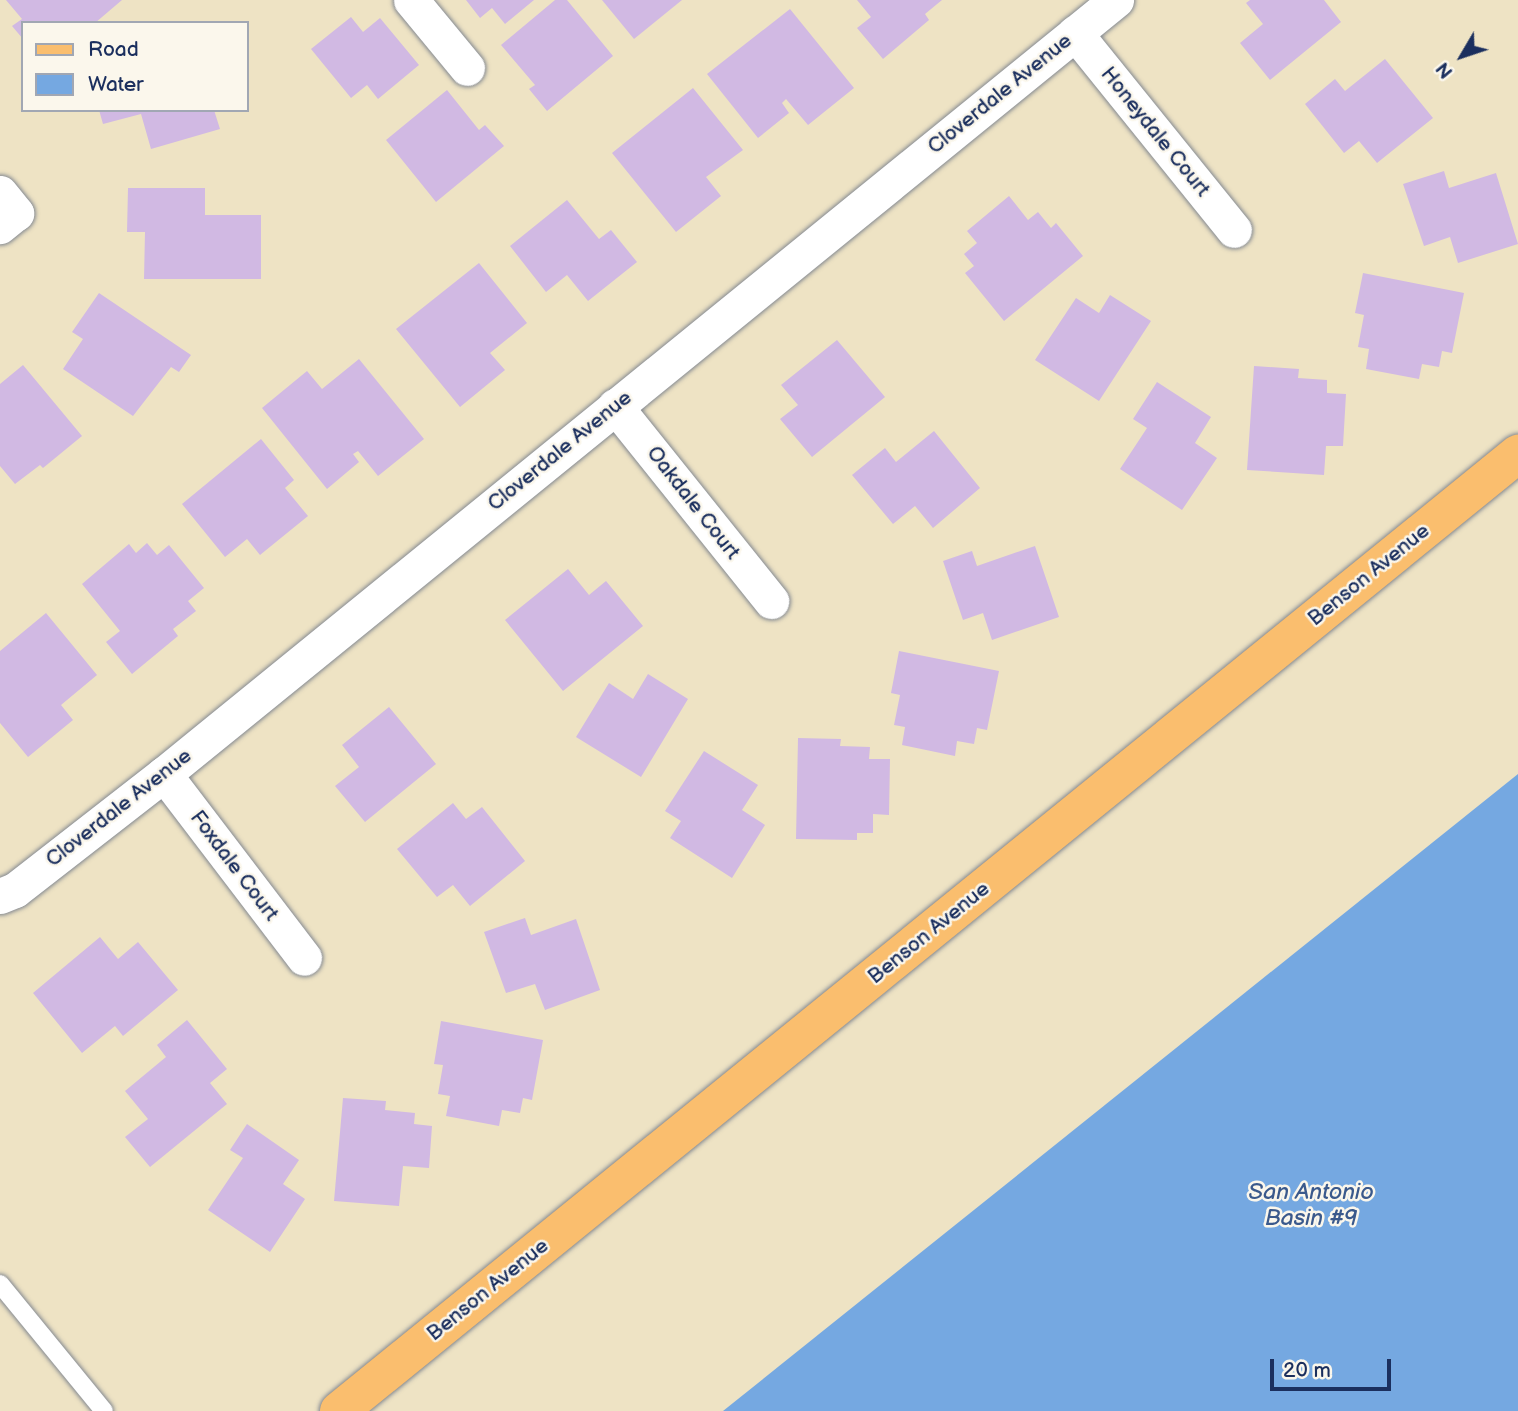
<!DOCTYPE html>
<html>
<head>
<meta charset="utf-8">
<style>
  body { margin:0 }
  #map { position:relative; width:1518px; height:1411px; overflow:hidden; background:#eee3c4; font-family:"Balsamiq Sans",sans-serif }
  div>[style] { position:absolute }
  .water>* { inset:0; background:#75a8e1 }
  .building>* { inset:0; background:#d1b9e3 }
  .roads { filter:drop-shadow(0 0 2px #848991) drop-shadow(0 0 2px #848991) }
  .service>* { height:18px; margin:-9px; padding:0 9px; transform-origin:9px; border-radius:9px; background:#fff }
  .minor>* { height:35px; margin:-17.5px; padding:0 17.5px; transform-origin:17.5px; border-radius:17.5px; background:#fff }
  .primary>* { height:38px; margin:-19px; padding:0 19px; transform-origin:19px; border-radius:19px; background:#fabe6e }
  span { translate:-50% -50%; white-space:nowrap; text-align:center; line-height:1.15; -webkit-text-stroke:5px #fbf7ec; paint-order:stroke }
  .street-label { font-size:21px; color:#1b2f5e }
  .water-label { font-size:23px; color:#3a598c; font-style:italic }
  .legend { position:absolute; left:21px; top:21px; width:228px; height:91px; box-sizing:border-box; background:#fbf7ec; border:2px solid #a1a7b3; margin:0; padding:9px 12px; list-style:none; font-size:21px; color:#1b2f5e }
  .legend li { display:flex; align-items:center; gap:14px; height:35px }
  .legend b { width:35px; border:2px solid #a1a7b3 }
  .north { position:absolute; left:1427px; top:21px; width:70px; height:70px; -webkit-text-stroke:5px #fbf7ec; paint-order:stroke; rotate:231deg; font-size:19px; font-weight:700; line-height:28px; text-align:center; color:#1b2f5e }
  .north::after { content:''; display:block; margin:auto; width:24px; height:32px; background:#1b2f5e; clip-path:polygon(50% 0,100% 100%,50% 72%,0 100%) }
  .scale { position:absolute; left:1270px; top:1359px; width:121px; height:32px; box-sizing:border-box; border:4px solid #1b2f5e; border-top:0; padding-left:9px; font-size:21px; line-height:24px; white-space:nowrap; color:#1b2f5e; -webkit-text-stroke:5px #fbf7ec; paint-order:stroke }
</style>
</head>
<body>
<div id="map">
  <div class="water">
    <i style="clip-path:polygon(1518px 774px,1518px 1411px,723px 1411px)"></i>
  </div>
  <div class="building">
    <i style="clip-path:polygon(6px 0,122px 0,95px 23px,23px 23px,23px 39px,12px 26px,22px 19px)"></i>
    <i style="clip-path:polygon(466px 0,534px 0,505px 24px,492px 8px,480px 18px)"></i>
    <i style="clip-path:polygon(555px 0,567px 0,613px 56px,547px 111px,529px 89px,535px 85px,501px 45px)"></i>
    <i style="clip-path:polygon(602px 0,682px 0,634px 39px)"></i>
    <i style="clip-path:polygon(857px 0,942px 0,925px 14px,929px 20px,883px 59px,857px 28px,871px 17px)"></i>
    <i style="clip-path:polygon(1250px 0,1324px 0,1341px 22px,1270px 80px,1240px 43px,1263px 24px,1246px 3px)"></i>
    <i style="clip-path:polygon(790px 9px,854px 88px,808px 125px,786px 99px,782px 103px,789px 113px,758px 138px,707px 74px)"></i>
    <i style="clip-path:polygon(351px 17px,363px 32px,380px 18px,419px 65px,378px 99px,367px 85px,351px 98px,311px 49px)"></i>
    <i style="clip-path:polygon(1385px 59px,1433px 118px,1377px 163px,1359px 141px,1344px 153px,1305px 104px,1335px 79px,1345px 91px)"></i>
    <i style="clip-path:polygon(693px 88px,743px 150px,706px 177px,721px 196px,676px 232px,612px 153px)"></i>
    <i style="clip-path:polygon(447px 90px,479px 130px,485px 125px,504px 146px,436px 202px,386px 140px)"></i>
    <i style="clip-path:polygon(99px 110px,214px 110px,220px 129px,151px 149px,141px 114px,103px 124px)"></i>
    <i style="clip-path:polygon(1444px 171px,1449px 188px,1496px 173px,1518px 244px,1458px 263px,1450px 237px,1424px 246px,1403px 184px)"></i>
    <i style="clip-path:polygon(128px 188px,205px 188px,205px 215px,261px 215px,261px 279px,144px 279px,145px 232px,127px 232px)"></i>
    <i style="clip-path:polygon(1009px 196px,1028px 220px,1038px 212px,1051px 228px,1056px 223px,1083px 256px,1004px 321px,965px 273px,974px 266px,964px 254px,977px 243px,967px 231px)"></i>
    <i style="clip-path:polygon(567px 200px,599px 239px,611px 230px,637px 262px,588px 301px,567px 275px,546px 292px,510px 246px)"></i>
    <i style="clip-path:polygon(479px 263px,527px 323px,490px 353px,505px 370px,460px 407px,396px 329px)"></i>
    <i style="clip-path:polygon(1363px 273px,1464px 293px,1452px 353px,1442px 351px,1439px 367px,1422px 364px,1419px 379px,1366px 369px,1369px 349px,1358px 347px,1364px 315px,1355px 313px)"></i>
    <i style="clip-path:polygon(99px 293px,191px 355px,179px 372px,171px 367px,133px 416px,63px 369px,83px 339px,72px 332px)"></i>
    <i style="clip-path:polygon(1110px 295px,1151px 321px,1099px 401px,1035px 360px,1076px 298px,1099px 313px)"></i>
    <i style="clip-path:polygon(837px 340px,885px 397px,812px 457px,780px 419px,798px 405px,781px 385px)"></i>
    <i style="clip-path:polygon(359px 359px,424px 439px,378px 476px,358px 451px,353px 454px,359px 462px,327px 489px,262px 408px,307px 371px,322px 389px)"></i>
    <i style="clip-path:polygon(23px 365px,82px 436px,43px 468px,40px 465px,15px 484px,0 466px,0 384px)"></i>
    <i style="clip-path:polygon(1254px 366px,1299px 369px,1298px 378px,1327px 380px,1327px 393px,1346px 394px,1343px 446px,1326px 446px,1324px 475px,1247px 470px)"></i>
    <i style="clip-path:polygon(1157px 382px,1211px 417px,1195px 443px,1217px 458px,1182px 510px,1120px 469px,1147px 428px,1133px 419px)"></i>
    <i style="clip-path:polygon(934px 431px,980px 488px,933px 528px,915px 506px,893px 524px,852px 475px,885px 448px,896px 462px)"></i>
    <i style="clip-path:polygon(261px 439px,294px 480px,285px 488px,308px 516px,260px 555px,247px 539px,225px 557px,182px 504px)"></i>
    <i style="clip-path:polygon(147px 543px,157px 555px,169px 545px,204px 588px,188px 601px,196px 611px,173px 629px,178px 636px,132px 674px,106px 642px,120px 631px,82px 584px,129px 544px,136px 553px)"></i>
    <i style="clip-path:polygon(1035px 546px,1059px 617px,992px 640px,983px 613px,963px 620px,943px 561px,972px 551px,977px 566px)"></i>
    <i style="clip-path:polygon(568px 569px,589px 595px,606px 581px,643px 626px,563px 691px,505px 620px)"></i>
    <i style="clip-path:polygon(46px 613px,97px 675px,61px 705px,73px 720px,28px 757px,0 723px,0 651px)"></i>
    <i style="clip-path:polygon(899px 651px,999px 671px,987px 730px,977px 728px,974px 744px,957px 741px,955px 756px,902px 745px,905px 727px,894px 725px,900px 695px,891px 693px)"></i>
    <i style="clip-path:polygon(648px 674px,688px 699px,641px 777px,576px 737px,609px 683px,633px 699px)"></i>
    <i style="clip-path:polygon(389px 707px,436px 764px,365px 822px,335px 786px,359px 767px,342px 745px)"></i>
    <i style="clip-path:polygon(798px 738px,841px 739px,840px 746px,870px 747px,869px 759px,890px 759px,889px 815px,873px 814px,873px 833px,857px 833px,857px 840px,796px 839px)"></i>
    <i style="clip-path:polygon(704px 751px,758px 785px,742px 810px,765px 825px,732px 878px,670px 838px,681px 821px,665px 811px)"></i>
    <i style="clip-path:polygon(453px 803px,466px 819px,482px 807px,525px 861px,470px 906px,453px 885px,437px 897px,397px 849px)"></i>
    <i style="clip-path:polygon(525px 918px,531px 935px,576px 919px,600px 990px,545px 1010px,535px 984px,506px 993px,484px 932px)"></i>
    <i style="clip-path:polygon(100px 937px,118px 959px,138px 942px,178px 990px,123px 1036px,115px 1026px,82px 1053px,33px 993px)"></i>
    <i style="clip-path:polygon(187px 1020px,227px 1069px,210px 1083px,227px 1104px,150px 1167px,125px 1137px,148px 1119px,125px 1091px,166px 1057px,157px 1045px)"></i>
    <i style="clip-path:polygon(441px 1021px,543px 1040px,532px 1100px,523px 1098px,520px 1113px,502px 1110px,499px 1126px,446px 1116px,450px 1096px,438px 1094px,443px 1065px,434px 1064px)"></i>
    <i style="clip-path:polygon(343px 1098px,386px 1101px,385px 1110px,415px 1113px,414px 1124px,432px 1126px,429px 1168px,403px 1166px,399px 1206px,334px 1201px)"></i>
    <i style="clip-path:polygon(247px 1124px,299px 1160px,283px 1184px,305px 1199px,270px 1252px,208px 1210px,243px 1158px,230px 1150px)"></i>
  </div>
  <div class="roads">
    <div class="service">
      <i style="left:0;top:1284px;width:164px;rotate:50.7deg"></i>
    </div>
    <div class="minor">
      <i style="left:411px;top:0;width:88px;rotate:50.5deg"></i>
      <i style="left:1075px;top:33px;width:253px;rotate:51.1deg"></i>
      <i style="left:0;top:193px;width:26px;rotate:51deg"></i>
      <i style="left:16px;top:213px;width:21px;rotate:141deg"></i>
      <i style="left:615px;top:406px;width:250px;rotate:51.3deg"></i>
      <i style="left:164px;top:774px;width:231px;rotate:52.7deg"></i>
      <i style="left:0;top:896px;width:16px;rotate:-22deg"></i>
      <i style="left:15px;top:890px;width:189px;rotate:-37.9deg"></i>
      <i style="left:164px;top:774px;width:1227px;rotate:-39.11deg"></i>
    </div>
    <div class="primary">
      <i style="left:339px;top:1411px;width:1519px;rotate:-39.07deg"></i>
    </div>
  </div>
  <div class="street-label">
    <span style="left:1000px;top:94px;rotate:-39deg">Cloverdale Avenue</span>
    <span style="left:1155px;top:132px;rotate:51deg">Honeydale Court</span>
    <span style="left:560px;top:451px;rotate:-39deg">Cloverdale Avenue</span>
    <span style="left:693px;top:503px;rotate:52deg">Oakdale Court</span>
    <span style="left:1369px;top:575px;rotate:-39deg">Benson Avenue</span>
    <span style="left:119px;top:808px;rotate:-38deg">Cloverdale Avenue</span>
    <span style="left:234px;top:866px;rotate:53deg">Foxdale Court</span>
    <span style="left:929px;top:933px;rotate:-39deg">Benson Avenue</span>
    <span style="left:488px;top:1290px;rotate:-39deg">Benson Avenue</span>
  </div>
  <div class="water-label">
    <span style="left:1311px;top:1205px">San Antonio<br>Basin #9</span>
  </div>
  <ul class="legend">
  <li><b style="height:9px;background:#fabe6e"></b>Road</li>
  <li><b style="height:19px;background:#75a8e1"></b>Water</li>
  </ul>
  <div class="north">N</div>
  <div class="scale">20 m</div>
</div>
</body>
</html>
